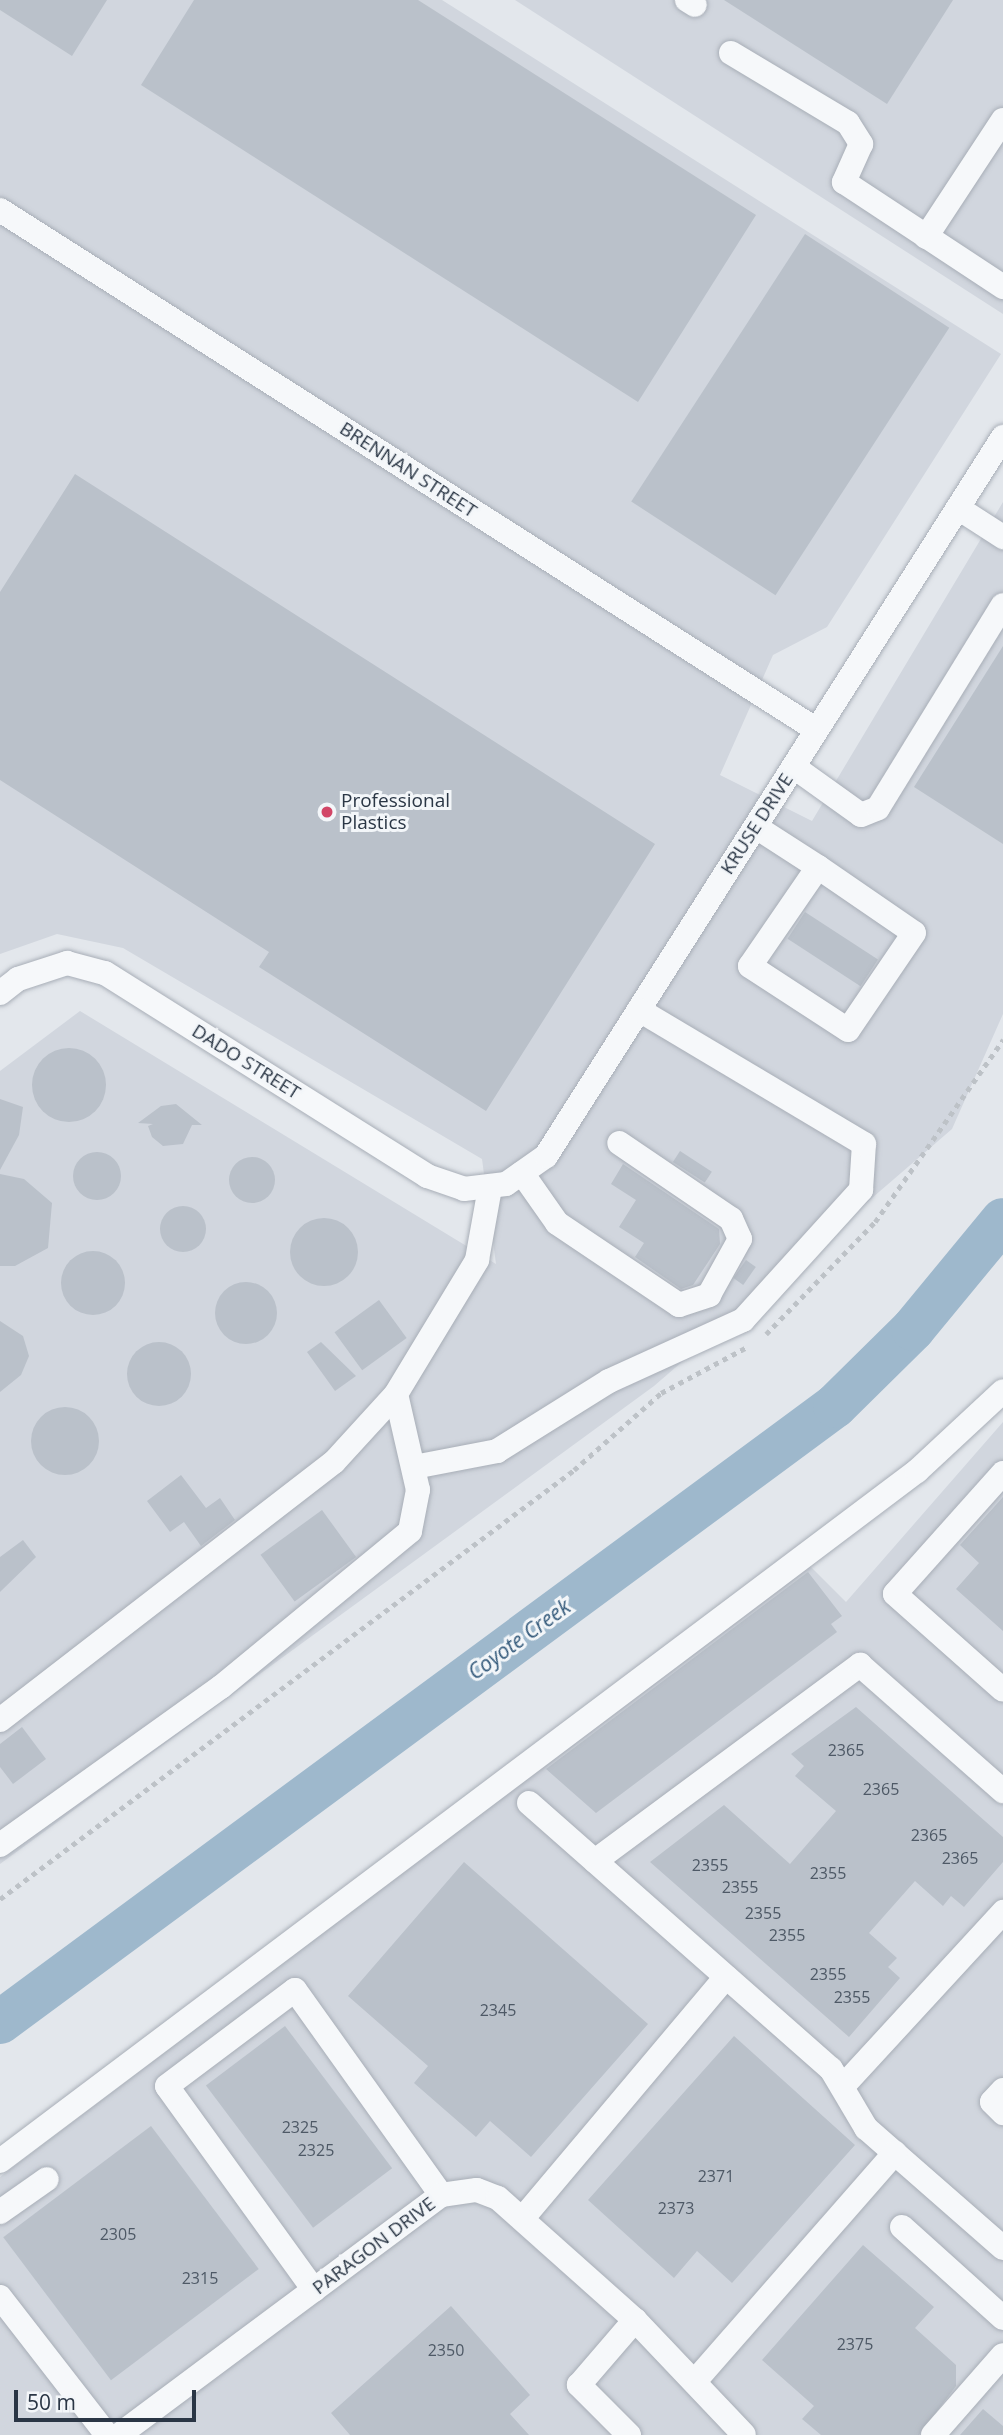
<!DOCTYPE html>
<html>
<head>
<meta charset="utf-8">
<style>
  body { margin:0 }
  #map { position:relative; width:1003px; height:2435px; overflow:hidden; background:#e3e7ec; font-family:"Open Sans",sans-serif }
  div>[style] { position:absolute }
  .built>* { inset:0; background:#d1d6de }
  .river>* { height:44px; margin:-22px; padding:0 22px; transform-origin:22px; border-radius:22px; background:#9eb8cc }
  .building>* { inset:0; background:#bac1ca; transform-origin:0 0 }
  .round { border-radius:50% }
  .path>* { height:4.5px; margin-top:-2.25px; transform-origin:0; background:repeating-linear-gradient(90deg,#bdc2c7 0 5px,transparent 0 10px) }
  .roads { filter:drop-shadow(0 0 2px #a8aeb7) drop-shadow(0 0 2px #a8aeb7) }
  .minor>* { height:24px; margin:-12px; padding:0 12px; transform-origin:12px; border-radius:12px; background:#f6f8fa }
  .dots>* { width:19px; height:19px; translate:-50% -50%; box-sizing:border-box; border:4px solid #f3f6f9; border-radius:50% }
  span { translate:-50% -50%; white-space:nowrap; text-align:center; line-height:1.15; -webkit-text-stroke:6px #f3f6f9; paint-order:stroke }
  .number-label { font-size:16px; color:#4e5966 }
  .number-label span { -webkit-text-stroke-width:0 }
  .street-label { font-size:19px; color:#2a3645 }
  .poi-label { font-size:19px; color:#2a3645 }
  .left { translate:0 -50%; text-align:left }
  .water-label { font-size:21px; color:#33597a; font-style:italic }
  .scale { position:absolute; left:14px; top:2390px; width:182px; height:32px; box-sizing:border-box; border:4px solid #2a3645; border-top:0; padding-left:9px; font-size:21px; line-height:24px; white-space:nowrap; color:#2a3645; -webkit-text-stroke:5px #f3f6f9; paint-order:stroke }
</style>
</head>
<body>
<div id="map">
  <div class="built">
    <i style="clip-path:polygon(0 0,442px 0,1001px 354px,827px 627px,773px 655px,720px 775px,812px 821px,1003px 502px,1003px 1014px,952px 1129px,654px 1386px,0 1864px,0 1071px,80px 1011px,496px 1264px,482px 1159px,123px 948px,57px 934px,0 954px)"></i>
    <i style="clip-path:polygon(515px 0,1003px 0,1003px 314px)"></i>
    <i style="clip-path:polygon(1003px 1422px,1003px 2435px,0 2435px,0 2177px,809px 1565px,846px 1602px)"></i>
  </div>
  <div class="river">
    <i style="left:0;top:2022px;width:1038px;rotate:-36.42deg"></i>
    <i style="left:835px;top:1406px;width:110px;rotate:-44.6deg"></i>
    <i style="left:913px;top:1329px;width:141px;rotate:-50.5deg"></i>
  </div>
  <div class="building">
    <i style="clip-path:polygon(0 0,107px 0,72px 56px,0 10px)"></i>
    <i style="clip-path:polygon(194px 0,418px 0,756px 215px,638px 402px,141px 85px)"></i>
    <i style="clip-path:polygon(724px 0,953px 0,887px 104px)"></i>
    <i style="left:805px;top:234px;width:172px;height:319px;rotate:33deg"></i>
    <i style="clip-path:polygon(75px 474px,655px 844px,486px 1111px,259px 967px,269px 952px,0 780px,0 592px)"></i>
    <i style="clip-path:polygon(1003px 646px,1003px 844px,914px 787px)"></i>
    <i style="left:805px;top:912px;width:87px;height:32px;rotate:33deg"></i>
    <i class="round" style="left:32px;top:1048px;width:74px;height:74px"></i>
    <i style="clip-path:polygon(0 1099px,23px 1107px,19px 1135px,0 1170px)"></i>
    <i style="clip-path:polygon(176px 1104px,202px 1125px,192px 1125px,183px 1144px,163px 1146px,152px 1137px,148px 1126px,153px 1124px,138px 1123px,161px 1106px)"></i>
    <i style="left:680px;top:1151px;width:38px;height:13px;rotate:33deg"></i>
    <i class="round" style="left:73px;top:1152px;width:48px;height:48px"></i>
    <i class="round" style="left:229px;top:1157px;width:46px;height:46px"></i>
    <i style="clip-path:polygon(623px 1164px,719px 1229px,720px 1244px,693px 1285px,681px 1289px,635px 1257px,644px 1243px,619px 1227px,636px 1200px,611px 1184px)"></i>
    <i style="clip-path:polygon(0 1174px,24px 1179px,52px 1203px,48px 1248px,15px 1266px,0 1266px)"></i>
    <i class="round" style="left:160px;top:1206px;width:46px;height:46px"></i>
    <i class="round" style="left:290px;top:1218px;width:68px;height:68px"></i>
    <i class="round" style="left:61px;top:1251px;width:64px;height:64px"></i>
    <i style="left:746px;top:1260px;width:12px;height:22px;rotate:35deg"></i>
    <i class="round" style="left:215px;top:1282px;width:62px;height:62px"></i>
    <i style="left:379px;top:1300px;width:47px;height:55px;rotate:54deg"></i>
    <i style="clip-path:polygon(0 1321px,23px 1336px,29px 1356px,21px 1375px,0 1392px)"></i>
    <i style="clip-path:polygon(321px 1342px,356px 1376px,335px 1391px,307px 1352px)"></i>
    <i class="round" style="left:127px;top:1342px;width:64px;height:64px"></i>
    <i class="round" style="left:31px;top:1407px;width:68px;height:68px"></i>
    <i style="clip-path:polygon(181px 1475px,206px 1508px,220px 1498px,235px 1520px,201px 1546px,184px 1522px,170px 1532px,147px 1501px)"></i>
    <i style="clip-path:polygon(1003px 1497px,1003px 1631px,956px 1589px,979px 1563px,960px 1545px)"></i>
    <i style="left:322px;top:1510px;width:58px;height:76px;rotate:54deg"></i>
    <i style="clip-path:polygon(23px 1540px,36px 1557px,0 1592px,0 1557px)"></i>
    <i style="clip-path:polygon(808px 1572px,842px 1616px,831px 1624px,837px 1632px,596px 1813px,546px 1769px)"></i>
    <i style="clip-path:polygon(856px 1707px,1003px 1837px,1003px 1862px,964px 1907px,951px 1896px,943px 1906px,915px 1881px,869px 1933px,897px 1958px,888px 1967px,900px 1978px,849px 2037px,650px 1862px,724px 1805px,790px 1864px,836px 1811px,795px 1776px,804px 1766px,791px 1754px)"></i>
    <i style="clip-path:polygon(22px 1727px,46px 1759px,13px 1784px,0 1767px,0 1744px)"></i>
    <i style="clip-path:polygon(464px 1862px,648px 2024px,531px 2157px,490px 2121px,476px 2137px,414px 2083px,428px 2066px,348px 1996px)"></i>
    <i style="left:285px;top:2026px;width:178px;height:99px;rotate:53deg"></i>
    <i style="clip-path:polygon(734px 2036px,855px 2145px,732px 2283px,697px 2251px,674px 2278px,588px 2200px)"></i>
    <i style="left:151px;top:2126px;width:179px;height:185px;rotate:53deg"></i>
    <i style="clip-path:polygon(863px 2245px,934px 2307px,915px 2328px,956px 2365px,956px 2386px,919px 2435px,821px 2435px,802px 2419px,814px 2406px,762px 2360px)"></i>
    <i style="clip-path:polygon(451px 2306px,530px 2395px,510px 2414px,529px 2435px,350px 2435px,331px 2413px)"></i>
    <i style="clip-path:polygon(983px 2409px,1003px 2426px,1003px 2435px,960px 2435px)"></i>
  </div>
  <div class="path">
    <i style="left:766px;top:1334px;width:156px;rotate:-45.8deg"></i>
    <i style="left:875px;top:1222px;width:223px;rotate:-54.9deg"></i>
    <i style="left:0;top:1899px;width:717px;rotate:-36.77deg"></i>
    <i style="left:574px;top:1470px;width:116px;rotate:-41.5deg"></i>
    <i style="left:661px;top:1393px;width:98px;rotate:-28.1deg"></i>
  </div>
  <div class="roads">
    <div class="minor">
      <i style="left:687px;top:0;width:9px;rotate:32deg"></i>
      <i style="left:731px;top:53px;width:136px;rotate:30.9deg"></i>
      <i style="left:848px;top:123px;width:25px;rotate:58deg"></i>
      <i style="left:861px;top:144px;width:42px;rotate:114.1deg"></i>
      <i style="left:844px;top:182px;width:191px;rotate:33.4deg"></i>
      <i style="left:0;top:210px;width:968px;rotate:32.48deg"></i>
      <i style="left:926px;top:237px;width:140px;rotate:-56.7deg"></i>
      <i style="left:958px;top:508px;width:54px;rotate:32.8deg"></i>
      <i style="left:794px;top:767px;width:82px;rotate:35.6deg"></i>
      <i style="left:861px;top:815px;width:18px;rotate:-22deg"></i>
      <i style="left:878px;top:808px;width:238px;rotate:-58.4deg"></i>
      <i style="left:756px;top:827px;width:74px;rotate:32.8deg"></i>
      <i style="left:818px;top:867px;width:116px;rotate:34.5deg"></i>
      <i style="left:914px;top:933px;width:117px;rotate:124.2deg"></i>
      <i style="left:848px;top:1030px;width:117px;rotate:-146.9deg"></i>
      <i style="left:750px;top:966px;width:120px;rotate:-55.5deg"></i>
      <i style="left:0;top:993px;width:23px;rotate:-38deg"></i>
      <i style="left:18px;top:979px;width:52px;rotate:-18.1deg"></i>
      <i style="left:67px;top:963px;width:39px;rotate:15deg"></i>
      <i style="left:105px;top:973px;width:381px;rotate:32.2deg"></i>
      <i style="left:427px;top:1176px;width:39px;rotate:19deg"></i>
      <i style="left:464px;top:1189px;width:42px;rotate:-6.8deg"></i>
      <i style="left:506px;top:1184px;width:49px;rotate:-35deg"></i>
      <i style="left:546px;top:1156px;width:852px;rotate:-57.56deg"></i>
      <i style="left:522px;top:1173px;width:61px;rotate:55deg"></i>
      <i style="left:557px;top:1223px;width:147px;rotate:33.9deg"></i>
      <i style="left:679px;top:1305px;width:32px;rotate:-18deg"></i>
      <i style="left:709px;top:1295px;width:64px;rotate:-61deg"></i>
      <i style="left:740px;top:1239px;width:22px;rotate:-114deg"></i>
      <i style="left:731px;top:1219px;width:135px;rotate:-145.8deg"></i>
      <i style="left:414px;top:1467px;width:85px;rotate:-10.9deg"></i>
      <i style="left:497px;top:1451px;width:132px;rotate:-32deg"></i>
      <i style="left:609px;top:1381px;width:147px;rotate:-24.5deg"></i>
      <i style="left:743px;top:1320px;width:176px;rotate:-47.8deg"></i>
      <i style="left:861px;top:1190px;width:46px;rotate:-86.3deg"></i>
      <i style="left:864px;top:1144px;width:262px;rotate:-149.2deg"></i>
      <i style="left:1003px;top:1473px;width:162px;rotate:131.8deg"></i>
      <i style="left:895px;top:1594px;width:144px;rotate:41.6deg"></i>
      <i style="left:0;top:1720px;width:422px;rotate:-37.7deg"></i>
      <i style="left:334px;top:1462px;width:92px;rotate:-47.6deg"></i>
      <i style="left:396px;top:1394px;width:157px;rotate:-58.8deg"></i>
      <i style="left:477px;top:1260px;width:73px;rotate:-79.8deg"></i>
      <i style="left:529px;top:1803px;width:402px;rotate:41.4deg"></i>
      <i style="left:831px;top:2069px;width:69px;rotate:59.3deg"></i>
      <i style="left:866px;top:2128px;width:182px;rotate:41.2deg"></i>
      <i style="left:0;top:1845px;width:272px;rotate:-35.6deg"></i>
      <i style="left:221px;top:1687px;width:245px;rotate:-39.5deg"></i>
      <i style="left:410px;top:1531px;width:42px;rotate:-79deg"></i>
      <i style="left:418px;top:1490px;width:98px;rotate:-102.9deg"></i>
      <i style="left:595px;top:1861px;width:330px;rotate:-36.5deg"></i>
      <i style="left:860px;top:1665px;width:191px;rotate:41.4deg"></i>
      <i style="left:845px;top:2084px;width:234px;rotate:-47.4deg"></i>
      <i style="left:1003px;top:2090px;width:16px;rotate:133deg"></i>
      <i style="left:992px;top:2102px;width:16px;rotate:45deg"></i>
      <i style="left:0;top:2161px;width:1148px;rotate:-36.96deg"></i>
      <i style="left:917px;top:1471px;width:117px;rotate:-42.9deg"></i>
      <i style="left:0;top:2212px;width:57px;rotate:-35.1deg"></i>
      <i style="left:523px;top:2218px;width:315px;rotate:-49.9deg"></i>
      <i style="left:902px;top:2227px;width:136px;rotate:42deg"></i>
      <i style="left:314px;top:2290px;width:251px;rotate:-125.8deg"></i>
      <i style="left:167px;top:2086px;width:160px;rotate:-36.9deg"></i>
      <i style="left:295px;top:1990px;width:252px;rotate:54.5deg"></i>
      <i style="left:0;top:2297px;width:175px;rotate:52.2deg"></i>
      <i style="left:696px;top:2380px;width:302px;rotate:-48.8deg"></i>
      <i style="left:119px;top:2435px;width:402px;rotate:-36.7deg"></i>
      <i style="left:441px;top:2195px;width:36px;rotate:-8deg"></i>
      <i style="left:477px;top:2190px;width:22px;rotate:21deg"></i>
      <i style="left:498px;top:2198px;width:183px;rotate:41.7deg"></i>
      <i style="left:635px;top:2320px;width:158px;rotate:46.5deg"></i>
      <i style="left:629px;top:2435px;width:71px;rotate:-135deg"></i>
      <i style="left:579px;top:2385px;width:86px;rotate:-49.3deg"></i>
      <i style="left:933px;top:2435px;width:106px;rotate:-48.8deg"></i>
    </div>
  </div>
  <div class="dots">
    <i style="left:327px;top:812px;background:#d24667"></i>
  </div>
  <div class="number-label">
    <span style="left:846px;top:1750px">2365</span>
    <span style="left:881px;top:1789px">2365</span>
    <span style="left:929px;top:1835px">2365</span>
    <span style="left:960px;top:1858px">2365</span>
    <span style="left:710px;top:1865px">2355</span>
    <span style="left:828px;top:1873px">2355</span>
    <span style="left:740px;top:1887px">2355</span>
    <span style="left:763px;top:1913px">2355</span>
    <span style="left:787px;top:1935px">2355</span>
    <span style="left:828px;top:1974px">2355</span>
    <span style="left:852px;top:1997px">2355</span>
    <span style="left:498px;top:2010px">2345</span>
    <span style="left:300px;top:2127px">2325</span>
    <span style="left:316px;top:2150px">2325</span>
    <span style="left:716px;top:2176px">2371</span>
    <span style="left:676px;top:2208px">2373</span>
    <span style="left:118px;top:2234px">2305</span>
    <span style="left:200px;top:2278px">2315</span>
    <span style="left:855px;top:2344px">2375</span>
    <span style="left:446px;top:2350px">2350</span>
  </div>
  <div class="street-label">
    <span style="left:408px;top:470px;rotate:33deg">BRENNAN STREET</span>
    <span style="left:757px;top:824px;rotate:-57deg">KRUSE DRIVE</span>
    <span style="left:246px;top:1062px;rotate:32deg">DADO STREET</span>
    <span style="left:374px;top:2246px;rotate:-37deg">PARAGON DRIVE</span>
  </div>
  <div class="poi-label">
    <span class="left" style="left:341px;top:812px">Professional<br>Plastics</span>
  </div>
  <div class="water-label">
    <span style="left:519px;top:1639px;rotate:-36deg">Coyote Creek</span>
  </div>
  <div class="scale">50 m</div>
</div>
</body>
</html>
